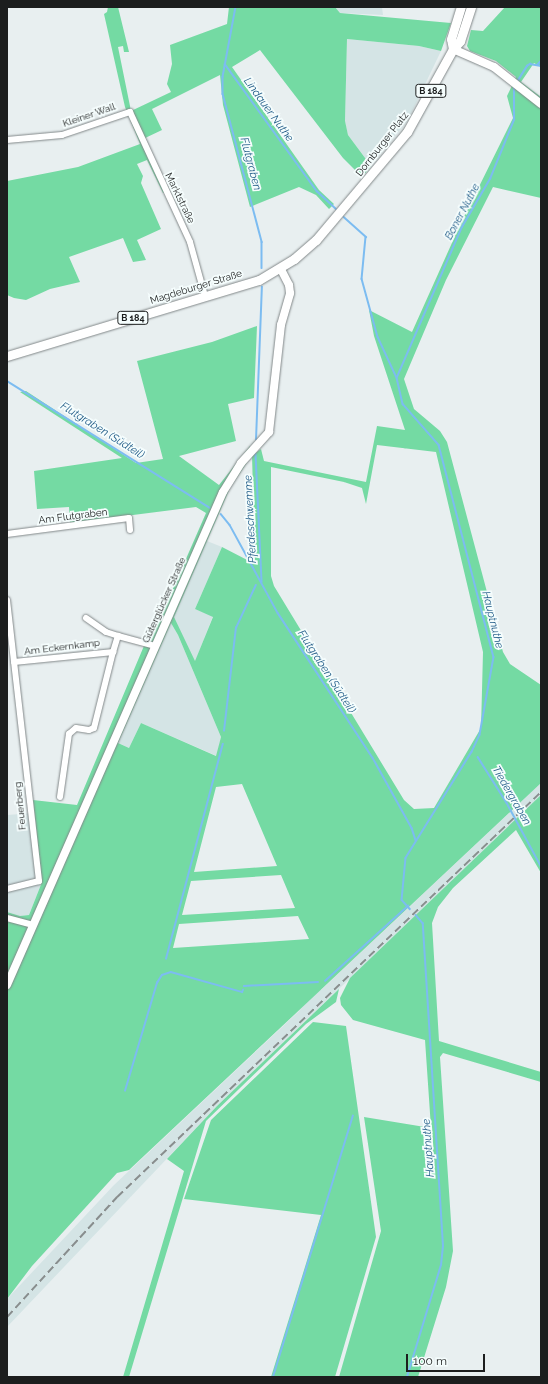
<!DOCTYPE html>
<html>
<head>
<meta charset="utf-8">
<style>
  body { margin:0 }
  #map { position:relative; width:548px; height:1384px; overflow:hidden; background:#e8eff0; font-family:Raleway,sans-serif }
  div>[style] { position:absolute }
  .built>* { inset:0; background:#d4e4e5 }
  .green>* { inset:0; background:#74daa3 }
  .stream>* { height:1.5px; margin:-0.75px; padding:0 0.75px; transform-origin:0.75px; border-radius:0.75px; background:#7cbcf1 }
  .roads { filter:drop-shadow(0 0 1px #828889) drop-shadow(0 0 1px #828889) }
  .street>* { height:6px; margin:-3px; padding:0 3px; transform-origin:3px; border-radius:3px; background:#fff }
  .secondary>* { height:8px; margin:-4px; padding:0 4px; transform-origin:4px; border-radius:4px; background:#fff }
  .primary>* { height:9px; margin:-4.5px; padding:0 4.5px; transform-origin:4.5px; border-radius:4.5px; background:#fff }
  .rail>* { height:1.5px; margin-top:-0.75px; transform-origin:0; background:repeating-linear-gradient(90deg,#888d8d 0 8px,transparent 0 12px) }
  span { translate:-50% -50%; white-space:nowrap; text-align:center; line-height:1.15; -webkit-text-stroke:3.5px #f5fdfd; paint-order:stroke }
  .shield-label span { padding:1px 3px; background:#f5fdfd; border:1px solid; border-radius:3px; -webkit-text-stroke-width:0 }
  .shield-label { font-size:9px; color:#1c1e1e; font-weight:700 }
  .street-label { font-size:10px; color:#1c1e1e }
  .water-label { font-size:11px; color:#205b87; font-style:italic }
  .frame { position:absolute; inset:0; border:8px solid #1c1e1e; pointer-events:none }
  .scale { position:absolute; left:406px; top:1354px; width:79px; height:18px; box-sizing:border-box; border:2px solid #1c1e1e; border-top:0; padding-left:5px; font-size:12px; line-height:14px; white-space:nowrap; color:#1c1e1e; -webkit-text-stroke:3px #f5fdfd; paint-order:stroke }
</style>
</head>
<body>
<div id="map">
  <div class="built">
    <i style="clip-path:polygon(335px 7px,382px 7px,383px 15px,340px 13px)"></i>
    <i style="clip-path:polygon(347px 39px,419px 46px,441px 51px,408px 120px,371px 166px,348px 135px,345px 122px)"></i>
    <i style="clip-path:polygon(207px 541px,222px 547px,195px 609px,213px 616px,195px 662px,173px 617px)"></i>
    <i style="clip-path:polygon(171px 623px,178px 635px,221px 737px,217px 756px,141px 723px,129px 748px,118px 743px)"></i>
    <i style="clip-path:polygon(541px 783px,541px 795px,217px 1106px,7px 1327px,7px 1299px,114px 1185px,298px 1012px,320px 988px,321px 990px)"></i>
    <i style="clip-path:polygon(34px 813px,42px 882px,29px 915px,20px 916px,7px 912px,7px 815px)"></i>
  </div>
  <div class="green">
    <i style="clip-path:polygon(108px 7px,118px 7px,129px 52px,124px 52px,123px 46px,118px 47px,131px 111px,171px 92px,167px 84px,172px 64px,170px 45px,227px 24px,229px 7px,335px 7px,340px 13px,451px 23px,441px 51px,419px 46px,347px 39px,345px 121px,348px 135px,371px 166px,362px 177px,343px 158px,260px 50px,232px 67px,319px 190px,334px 204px,329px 209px,316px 195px,299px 187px,250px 207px,223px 105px,220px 75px,152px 109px,162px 130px,143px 139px,167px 191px,163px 193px,147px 160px,137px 164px,143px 176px,141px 183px,161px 229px,137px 240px,146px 260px,133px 262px,123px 238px,69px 257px,80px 282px,50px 289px,26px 300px,14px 298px,7px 295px,7px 181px,78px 167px,140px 144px,125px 107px,104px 14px,107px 12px)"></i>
    <i style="clip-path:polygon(evenodd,505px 7px,541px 7px,541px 67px,534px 63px,521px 82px,541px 97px,541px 198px,493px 187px,446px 280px,404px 379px,414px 409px,440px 431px,447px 442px,503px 652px,510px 664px,541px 685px,541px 783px,129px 1170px,117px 1173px,32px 1266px,7px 1299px,7px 912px,20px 916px,29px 915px,42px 882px,33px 800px,77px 805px,157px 615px,161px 616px,206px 513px,196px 507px,70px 523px,69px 507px,37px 509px,34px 471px,122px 458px,20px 392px,26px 391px,136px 463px,163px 459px,137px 361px,212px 342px,257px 326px,254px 398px,228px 404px,236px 441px,179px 456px,219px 485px,250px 446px,253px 455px,261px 449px,264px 461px,366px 482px,377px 426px,405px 430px,374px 336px,369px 310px,412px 332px,460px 225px,513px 118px,507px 96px,516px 77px,496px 61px,470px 51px,467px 46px,471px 30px,483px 31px,505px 7px,377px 445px,436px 452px,483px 652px,481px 728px,434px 808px,414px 809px,404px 800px,274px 586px,271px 576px,271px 467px,344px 482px,362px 488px,366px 504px,377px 445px,505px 7px,252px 455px,255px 564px,222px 547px,195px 609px,213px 617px,195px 661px,174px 617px,230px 488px,252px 455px,505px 7px,171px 623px,178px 635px,221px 737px,216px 756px,141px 723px,129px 748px,118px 743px,171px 623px,505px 7px,242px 784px,277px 866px,194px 872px,216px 787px,242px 784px,505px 7px,281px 875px,295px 908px,182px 915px,191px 881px,281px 875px,505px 7px,298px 916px,309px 939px,173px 948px,179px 924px,298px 916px)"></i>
    <i style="clip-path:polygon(541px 795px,541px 873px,516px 830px,453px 888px,438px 907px,432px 923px,439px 1041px,541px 1072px,541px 1082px,443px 1053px,440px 1057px,453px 1251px,446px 1287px,418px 1377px,339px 1377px,381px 1231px,364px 1117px,431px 1128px,425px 1040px,353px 1020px,341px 1005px,340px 998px,350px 978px)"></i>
    <i style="clip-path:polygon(339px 989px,336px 1002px,306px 1024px,206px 1121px,129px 1377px,123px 1377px,184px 1171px,167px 1159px,217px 1106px)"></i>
    <i style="clip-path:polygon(313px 1022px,346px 1026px,376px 1237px,335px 1377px,271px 1377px,321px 1215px,184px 1199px,211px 1120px)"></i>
  </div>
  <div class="stream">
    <i style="left:236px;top:7px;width:71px;rotate:100.5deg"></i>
    <i style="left:223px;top:77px;width:17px;rotate:90deg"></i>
    <i style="left:223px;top:94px;width:153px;rotate:75.2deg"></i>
    <i style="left:262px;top:242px;width:26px;rotate:90deg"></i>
    <i style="left:225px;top:64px;width:157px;rotate:54.1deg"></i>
    <i style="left:317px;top:191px;width:26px;rotate:43deg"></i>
    <i style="left:537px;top:65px;width:6px;rotate:-45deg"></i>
    <i style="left:517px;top:82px;width:19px;rotate:-58deg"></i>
    <i style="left:527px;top:66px;width:4px;rotate:-34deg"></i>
    <i style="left:530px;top:64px;width:11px;rotate:10deg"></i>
    <i style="left:344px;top:217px;width:30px;rotate:42deg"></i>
    <i style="left:366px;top:237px;width:42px;rotate:95.4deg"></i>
    <i style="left:362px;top:279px;width:60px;rotate:74.6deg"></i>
    <i style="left:378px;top:337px;width:45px;rotate:65.1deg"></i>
    <i style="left:397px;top:378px;width:27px;rotate:77deg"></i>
    <i style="left:403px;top:404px;width:55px;rotate:48.7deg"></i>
    <i style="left:439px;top:445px;width:219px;rotate:75.5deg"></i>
    <i style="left:494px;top:657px;width:79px;rotate:100.2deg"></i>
    <i style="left:480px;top:735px;width:19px;rotate:115deg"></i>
    <i style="left:472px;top:752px;width:125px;rotate:121.9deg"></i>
    <i style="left:406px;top:858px;width:42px;rotate:95.4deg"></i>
    <i style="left:402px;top:900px;width:12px;rotate:48deg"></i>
    <i style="left:397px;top:377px;width:163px;rotate:-66.6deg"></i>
    <i style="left:462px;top:227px;width:56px;rotate:-59.7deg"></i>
    <i style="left:490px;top:179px;width:64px;rotate:-67.9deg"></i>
    <i style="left:514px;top:120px;width:33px;rotate:-90deg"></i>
    <i style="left:7px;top:381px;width:239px;rotate:32deg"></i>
    <i style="left:256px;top:440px;width:153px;rotate:-87.8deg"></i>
    <i style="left:256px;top:454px;width:128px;rotate:87.3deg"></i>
    <i style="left:221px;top:514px;width:14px;rotate:51deg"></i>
    <i style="left:230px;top:525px;width:100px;rotate:61.4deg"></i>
    <i style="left:278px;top:613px;width:173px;rotate:56.8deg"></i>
    <i style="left:373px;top:758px;width:80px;rotate:60.9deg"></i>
    <i style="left:412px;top:828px;width:13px;rotate:72deg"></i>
    <i style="left:224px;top:731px;width:104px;rotate:-83.4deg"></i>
    <i style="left:236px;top:628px;width:47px;rotate:-65.1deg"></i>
    <i style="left:478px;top:757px;width:54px;rotate:57.8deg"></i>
    <i style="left:507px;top:803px;width:72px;rotate:61.6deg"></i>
    <i style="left:166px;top:959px;width:222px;rotate:-75.2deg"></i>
    <i style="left:325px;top:981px;width:112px;rotate:-42.1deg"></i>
    <i style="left:244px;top:986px;width:74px;rotate:-3.1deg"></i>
    <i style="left:125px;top:1091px;width:113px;rotate:-73.5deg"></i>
    <i style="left:157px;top:983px;width:9px;rotate:-58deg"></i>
    <i style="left:162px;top:975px;width:9px;rotate:-18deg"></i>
    <i style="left:171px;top:972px;width:74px;rotate:15.7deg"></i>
    <i style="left:242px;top:992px;width:2px;rotate:-63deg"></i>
    <i style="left:273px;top:1377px;width:273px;rotate:-73deg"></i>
    <i style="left:407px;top:1377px;width:117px;rotate:-73.1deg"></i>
    <i style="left:441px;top:1265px;width:19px;rotate:-84deg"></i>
    <i style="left:443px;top:1246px;width:323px;rotate:-93.6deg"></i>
    <i style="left:423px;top:924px;width:11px;rotate:-131deg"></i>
  </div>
  <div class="roads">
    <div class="street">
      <i style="left:7px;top:140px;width:55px;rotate:-5.2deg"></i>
      <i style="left:62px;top:135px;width:72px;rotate:-18.7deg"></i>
      <i style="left:130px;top:112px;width:143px;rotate:65.2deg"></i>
      <i style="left:190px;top:242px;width:56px;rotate:74.5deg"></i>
      <i style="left:7px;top:534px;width:123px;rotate:-7.5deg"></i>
      <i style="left:129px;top:518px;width:12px;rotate:85deg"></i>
      <i style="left:7px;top:600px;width:283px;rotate:83.5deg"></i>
      <i style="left:39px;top:881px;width:33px;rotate:166deg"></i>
      <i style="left:86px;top:618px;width:24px;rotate:35deg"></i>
      <i style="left:106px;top:632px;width:13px;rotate:18deg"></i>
      <i style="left:14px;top:662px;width:100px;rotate:-5.8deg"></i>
      <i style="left:113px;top:652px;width:17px;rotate:-73deg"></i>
      <i style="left:118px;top:636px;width:38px;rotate:15deg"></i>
      <i style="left:60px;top:797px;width:64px;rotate:-81.9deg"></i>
      <i style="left:69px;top:734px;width:9px;rotate:-41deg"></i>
      <i style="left:76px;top:728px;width:13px;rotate:9deg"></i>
      <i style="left:89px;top:730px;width:5px;rotate:-22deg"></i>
      <i style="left:94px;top:728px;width:78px;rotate:-76deg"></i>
      <i style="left:7px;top:918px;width:27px;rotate:15deg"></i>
    </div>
    <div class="secondary">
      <i style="left:453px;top:49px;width:45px;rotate:23.7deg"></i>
      <i style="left:494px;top:67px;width:60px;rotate:38.2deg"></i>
      <i style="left:7px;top:985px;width:538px;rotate:-66.34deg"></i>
      <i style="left:223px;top:492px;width:34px;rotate:-58deg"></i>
      <i style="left:241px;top:463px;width:42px;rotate:-47.9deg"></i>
      <i style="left:269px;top:432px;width:108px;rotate:-83.6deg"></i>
      <i style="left:281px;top:325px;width:33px;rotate:-74deg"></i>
      <i style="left:290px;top:293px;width:8px;rotate:-97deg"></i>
      <i style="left:289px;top:285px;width:18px;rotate:-117deg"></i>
    </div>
    <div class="primary">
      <i style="left:453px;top:49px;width:10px;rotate:-101deg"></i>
      <i style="left:451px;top:39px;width:34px;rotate:-73deg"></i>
      <i style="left:7px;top:356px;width:263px;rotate:-16.8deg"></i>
      <i style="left:259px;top:280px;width:41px;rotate:-31deg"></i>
      <i style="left:294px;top:259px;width:29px;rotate:-41deg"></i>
      <i style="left:316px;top:240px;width:141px;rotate:-49.9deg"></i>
      <i style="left:407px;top:132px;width:95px;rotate:-61deg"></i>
      <i style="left:453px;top:49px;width:11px;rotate:-49deg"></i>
      <i style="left:460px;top:41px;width:36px;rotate:-72deg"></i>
    </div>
  </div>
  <div class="rail">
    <i style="left:7px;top:1317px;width:163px;rotate:-47.5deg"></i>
    <i style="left:117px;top:1197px;width:586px;rotate:-43.69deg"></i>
  </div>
  <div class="shield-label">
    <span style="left:431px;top:91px">B 184</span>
    <span style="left:133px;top:318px">B 184</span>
  </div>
  <div class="street-label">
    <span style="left:89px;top:115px;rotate:-19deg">Kleiner Wall</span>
    <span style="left:382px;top:144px;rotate:-52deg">Dornburger Platz</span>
    <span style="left:180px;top:198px;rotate:64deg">Marktstraße</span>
    <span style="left:196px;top:287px;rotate:-17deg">Magdeburger Straße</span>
    <span style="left:73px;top:516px;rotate:-7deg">Am Flutgraben</span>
    <span style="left:164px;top:600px;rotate:-66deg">Güterglücker Straße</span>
    <span style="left:62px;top:647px;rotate:-7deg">Am Eckernkamp</span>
    <span style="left:20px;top:806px;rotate:-96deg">Feuerberg</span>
  </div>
  <div class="water-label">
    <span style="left:268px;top:110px;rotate:54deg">Lindauer Nuthe</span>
    <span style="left:250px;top:164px;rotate:75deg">Flutgraben</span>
    <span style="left:463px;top:212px;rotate:-62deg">Boner Nuthe</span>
    <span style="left:102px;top:431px;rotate:32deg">Flutgraben (Südteil)</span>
    <span style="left:251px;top:519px;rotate:-93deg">Pferdeschwemme</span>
    <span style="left:492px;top:620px;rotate:76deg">Hauptnuthe</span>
    <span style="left:326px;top:672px;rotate:57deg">Flutgraben (Südteil)</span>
    <span style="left:511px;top:796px;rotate:60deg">Tiedergraben</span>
    <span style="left:429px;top:1148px;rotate:-94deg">Hauptnuthe</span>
  </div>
  <div class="frame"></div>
  <div class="scale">100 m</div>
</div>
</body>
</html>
